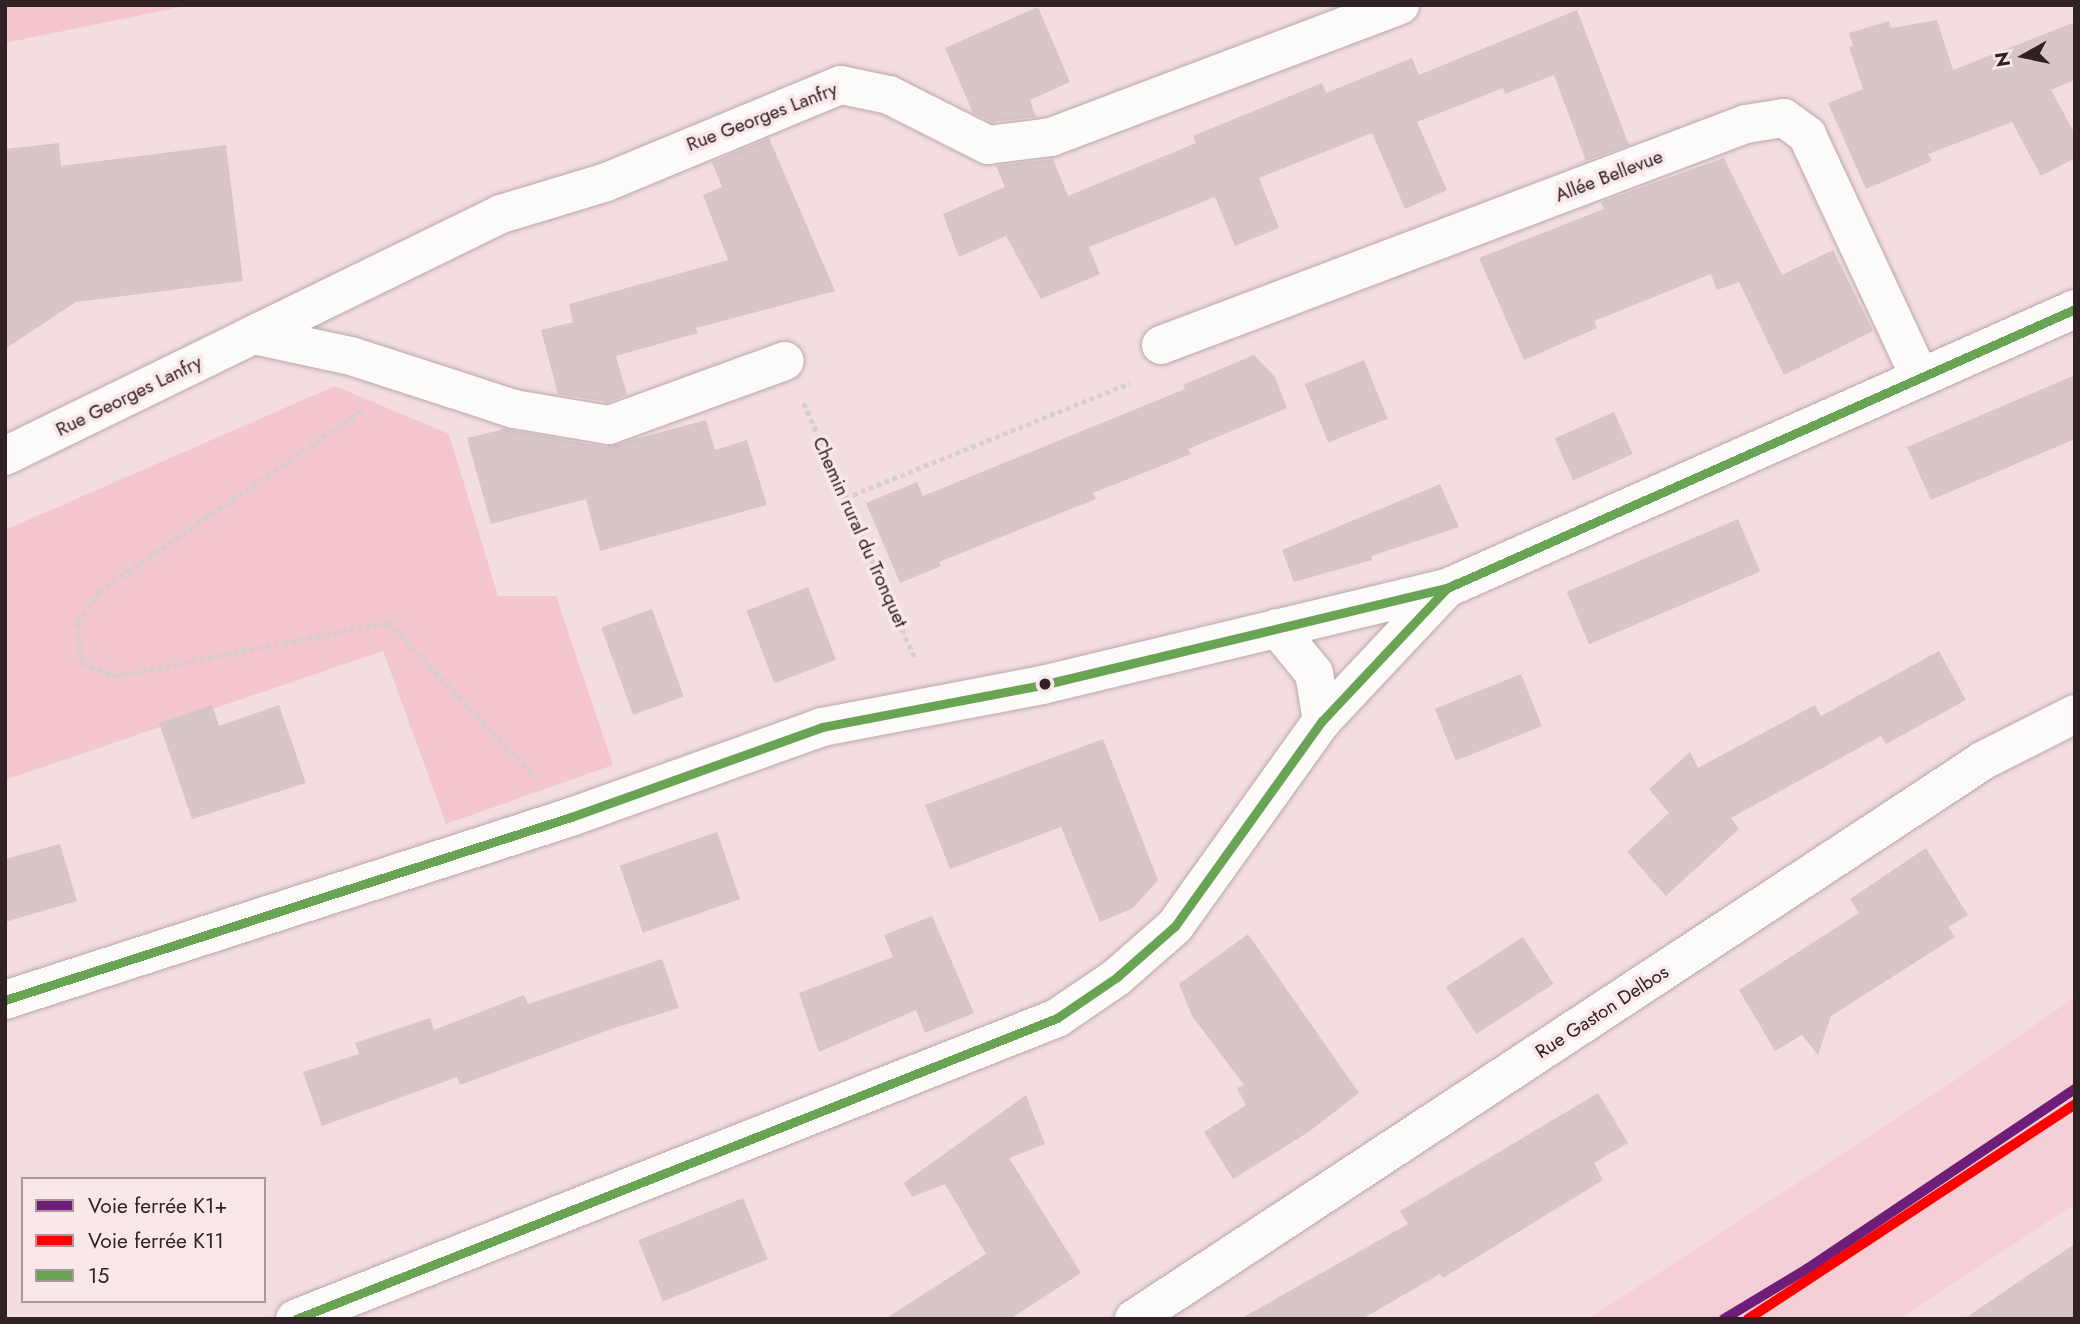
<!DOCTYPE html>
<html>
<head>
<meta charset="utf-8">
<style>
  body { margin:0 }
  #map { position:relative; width:2080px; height:1324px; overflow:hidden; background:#f4dde0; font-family:Jost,sans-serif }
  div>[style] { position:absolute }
  .built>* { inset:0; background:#f6cfd6 }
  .green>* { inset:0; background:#f4c7ce }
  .building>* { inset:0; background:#d7c5c7; transform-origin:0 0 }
  .path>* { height:4.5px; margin-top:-2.25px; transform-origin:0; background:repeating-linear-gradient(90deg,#d6cfd1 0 5px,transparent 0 8.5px) }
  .roads { filter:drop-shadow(0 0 2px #baa8aa) drop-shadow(0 0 2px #baa8aa) }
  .minor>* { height:38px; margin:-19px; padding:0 19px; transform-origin:19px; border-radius:19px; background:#fdfafa }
  .bus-1>* { height:9px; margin:-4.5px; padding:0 4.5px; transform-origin:4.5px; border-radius:4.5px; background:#69a354 }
  .rail-1>* { height:10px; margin:-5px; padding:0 5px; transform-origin:5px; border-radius:5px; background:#6e1e78 }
  .rail-2>* { height:10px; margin:-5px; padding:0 5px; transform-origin:5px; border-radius:5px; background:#f00 }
  .dots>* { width:19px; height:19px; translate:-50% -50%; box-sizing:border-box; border:4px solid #f9e7ea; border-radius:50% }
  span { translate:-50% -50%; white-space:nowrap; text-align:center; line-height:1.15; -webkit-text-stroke:7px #f9e7ea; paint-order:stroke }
  .street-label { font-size:19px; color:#302124 }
  .frame { position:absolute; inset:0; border:7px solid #302124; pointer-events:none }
  .legend { position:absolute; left:21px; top:1177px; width:245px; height:126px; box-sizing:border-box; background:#f9e7ea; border:2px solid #a9989b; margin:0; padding:9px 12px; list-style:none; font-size:21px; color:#302124 }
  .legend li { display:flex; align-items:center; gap:14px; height:35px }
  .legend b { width:35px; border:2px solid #a9989b }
  .north { position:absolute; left:1989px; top:21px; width:70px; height:70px; -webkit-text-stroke:5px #f9e7ea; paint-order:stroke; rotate:261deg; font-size:19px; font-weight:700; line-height:28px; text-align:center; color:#302124 }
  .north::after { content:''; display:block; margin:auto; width:24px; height:32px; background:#302124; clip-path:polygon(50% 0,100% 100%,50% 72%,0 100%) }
</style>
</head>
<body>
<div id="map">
  <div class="built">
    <i style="clip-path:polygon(2075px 997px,2075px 1204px,1899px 1319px,1588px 1319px,1951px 1083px)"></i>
  </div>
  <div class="green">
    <i style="clip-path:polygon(5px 5px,191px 5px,5px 43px)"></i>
    <i style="clip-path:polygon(335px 386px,449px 434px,498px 596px,556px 596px,613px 765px,446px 824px,383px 651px,5px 780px,5px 530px)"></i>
  </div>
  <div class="building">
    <i style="clip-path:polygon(1038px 7px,1070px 82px,1030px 100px,1036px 117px,992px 122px,973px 113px,945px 48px)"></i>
    <i style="clip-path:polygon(1577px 10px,1629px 145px,1586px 161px,1554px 75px,1505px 94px,1503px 88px,1417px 122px,1447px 190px,1405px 209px,1372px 133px,1259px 178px,1279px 228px,1235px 246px,1215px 197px,1089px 247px,1100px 274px,1041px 299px,1006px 236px,959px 257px,943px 214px,1005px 187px,996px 166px,1053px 159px,1068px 196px,1196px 143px,1193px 136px,1322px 83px,1326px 93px,1412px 58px,1419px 75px)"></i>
    <i style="clip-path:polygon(1937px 20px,1953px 70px,2075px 22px,2075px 80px,2051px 90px,2075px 134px,2075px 158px,2041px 176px,2012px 122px,1928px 154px,1932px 161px,1866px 189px,1828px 103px,1863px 89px,1849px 47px,1853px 46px,1849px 33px,1889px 21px,1891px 28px)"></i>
    <i style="clip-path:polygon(769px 138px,835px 291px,696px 328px,698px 333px,616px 356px,627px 395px,607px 402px,558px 394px,541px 330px,573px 322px,569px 304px,728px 260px,703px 195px,722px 187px,712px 162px)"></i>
    <i style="clip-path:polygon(59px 143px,61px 166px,226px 145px,243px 281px,76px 302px,5px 349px,5px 149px)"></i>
    <i style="clip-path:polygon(1724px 158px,1782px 275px,1833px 250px,1873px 331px,1784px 375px,1739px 282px,1717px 290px,1711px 274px,1594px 321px,1597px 328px,1524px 360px,1479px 258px,1604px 209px,1601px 202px)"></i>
    <i style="clip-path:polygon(1254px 355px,1275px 377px,1287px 408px,1188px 449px,1191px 454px,1093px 493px,1096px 499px,939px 562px,941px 566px,900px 583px,866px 503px,917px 482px,923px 496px,1185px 389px,1183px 385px)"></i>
    <i style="left:1364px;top:360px;width:63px;height:64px;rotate:68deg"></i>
    <i style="clip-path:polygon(2075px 375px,2075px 439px,1931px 500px,1907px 447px)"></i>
    <i style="left:1614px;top:412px;width:46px;height:65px;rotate:66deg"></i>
    <i style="clip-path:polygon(706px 420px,715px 450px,747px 440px,767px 505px,600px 551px,586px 499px,491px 524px,467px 438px,504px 429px,606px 447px)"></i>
    <i style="clip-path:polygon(1440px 484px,1459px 527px,1371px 556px,1372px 560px,1294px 582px,1282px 550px)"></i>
    <i style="left:1738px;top:519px;width:57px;height:186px;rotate:67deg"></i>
    <i style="left:808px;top:587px;width:78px;height:66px;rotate:69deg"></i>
    <i style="left:652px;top:609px;width:93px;height:54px;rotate:70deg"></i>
    <i style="clip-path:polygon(1939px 651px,1966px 700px,1886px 744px,1881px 736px,1731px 818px,1739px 829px,1666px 896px,1627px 852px,1669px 813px,1649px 789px,1690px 752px,1698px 768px,1815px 705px,1821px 716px)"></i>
    <i style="left:1521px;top:674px;width:56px;height:93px;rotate:68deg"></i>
    <i style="clip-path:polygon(212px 705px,219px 726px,279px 705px,306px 783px,192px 819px,159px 723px)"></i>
    <i style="clip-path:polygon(1103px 739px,1158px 880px,1133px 908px,1100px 922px,1061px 827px,950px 869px,925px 805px)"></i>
    <i style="left:717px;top:832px;width:71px;height:103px;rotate:71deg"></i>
    <i style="clip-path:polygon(60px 844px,77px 901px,5px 922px,5px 859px)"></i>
    <i style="clip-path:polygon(1926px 848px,1968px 915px,1948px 927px,1955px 937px,1831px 1016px,1818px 1055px,1802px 1035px,1775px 1051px,1739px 990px,1859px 913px,1850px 899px)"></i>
    <i style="clip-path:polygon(932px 916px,974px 1013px,925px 1033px,916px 1010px,819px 1052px,799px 993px,893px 957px,884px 935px)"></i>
    <i style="clip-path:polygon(1248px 934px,1359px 1093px,1310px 1131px,1233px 1179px,1204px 1132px,1246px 1105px,1237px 1088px,1244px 1085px,1192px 1016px,1179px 984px)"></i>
    <i style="left:1523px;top:937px;width:56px;height:92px;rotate:57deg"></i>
    <i style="clip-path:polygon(662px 959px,679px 1008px,611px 1029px,460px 1085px,457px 1077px,322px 1126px,303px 1072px,359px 1054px,355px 1043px,430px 1018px,434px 1030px,524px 995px,528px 1004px)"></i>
    <i style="clip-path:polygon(1598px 1093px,1628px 1143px,1594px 1163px,1603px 1180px,1443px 1278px,1440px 1274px,1362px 1319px,1240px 1319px,1408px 1224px,1400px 1211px)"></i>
    <i style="clip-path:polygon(1026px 1095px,1045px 1144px,1009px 1158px,1081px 1273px,1010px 1319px,885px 1319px,986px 1254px,945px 1184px,912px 1197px,904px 1183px)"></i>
    <i style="left:743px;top:1198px;width:66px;height:113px;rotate:68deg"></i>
    <i style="clip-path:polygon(2075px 1244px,2075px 1319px,1964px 1319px,2036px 1270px)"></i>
  </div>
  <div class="path">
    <i style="left:804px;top:403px;width:278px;rotate:66.5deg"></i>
    <i style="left:362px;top:411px;width:318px;rotate:145.5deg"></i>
    <i style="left:100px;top:591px;width:39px;rotate:125deg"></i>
    <i style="left:78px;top:623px;width:40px;rotate:84.3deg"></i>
    <i style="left:82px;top:663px;width:36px;rotate:21deg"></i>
    <i style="left:116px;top:676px;width:277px;rotate:-11.2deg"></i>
    <i style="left:388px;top:622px;width:215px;rotate:46.5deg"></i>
    <i style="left:845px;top:498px;width:307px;rotate:-22deg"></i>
  </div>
  <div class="roads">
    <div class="minor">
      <i style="left:253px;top:335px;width:100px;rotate:12.1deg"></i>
      <i style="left:351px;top:356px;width:171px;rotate:18deg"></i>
      <i style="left:514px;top:409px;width:96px;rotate:9.6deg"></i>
      <i style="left:609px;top:425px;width:187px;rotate:-20deg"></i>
      <i style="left:1161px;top:345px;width:625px;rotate:-20.7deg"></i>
      <i style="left:1746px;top:124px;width:38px;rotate:-9deg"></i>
      <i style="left:1784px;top:118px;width:29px;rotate:36deg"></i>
      <i style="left:1807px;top:135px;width:265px;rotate:65deg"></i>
      <i style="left:5px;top:456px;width:552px;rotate:-26.01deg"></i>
      <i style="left:501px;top:214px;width:108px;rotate:-16.8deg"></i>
      <i style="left:604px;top:183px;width:256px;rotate:-22.5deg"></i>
      <i style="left:841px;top:85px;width:49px;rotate:11.8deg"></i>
      <i style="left:889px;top:95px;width:111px;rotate:26.8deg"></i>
      <i style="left:988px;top:145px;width:64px;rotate:-7.2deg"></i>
      <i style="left:1051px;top:137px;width:373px;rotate:-20.7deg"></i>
      <i style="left:1277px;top:628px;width:58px;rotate:50.6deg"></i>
      <i style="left:1314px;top:673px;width:49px;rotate:80.5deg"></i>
      <i style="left:5px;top:1000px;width:595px;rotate:-17.92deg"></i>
      <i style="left:571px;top:817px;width:267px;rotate:-19.7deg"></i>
      <i style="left:822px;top:727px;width:224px;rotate:-10.8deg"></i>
      <i style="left:1042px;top:685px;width:416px;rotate:-13.5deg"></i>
      <i style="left:295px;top:1319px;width:819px;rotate:-21.55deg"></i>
      <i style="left:1057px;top:1018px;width:73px;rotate:-34.3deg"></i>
      <i style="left:1117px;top:977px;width:77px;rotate:-41.3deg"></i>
      <i style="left:1175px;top:926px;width:252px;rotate:-54.4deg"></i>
      <i style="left:1322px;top:721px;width:183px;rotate:-46.8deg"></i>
      <i style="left:1447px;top:588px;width:687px;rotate:-23.95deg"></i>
      <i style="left:1134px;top:1319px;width:1017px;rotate:-33.33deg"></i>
      <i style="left:1984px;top:760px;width:102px;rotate:-26.8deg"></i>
    </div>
  </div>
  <div class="bus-1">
    <i style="left:5px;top:1000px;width:595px;rotate:-17.92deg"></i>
    <i style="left:571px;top:817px;width:267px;rotate:-19.7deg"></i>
    <i style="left:822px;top:727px;width:224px;rotate:-10.8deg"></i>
    <i style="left:1042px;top:685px;width:416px;rotate:-13.5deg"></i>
    <i style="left:1447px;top:588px;width:687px;rotate:-23.95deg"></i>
    <i style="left:296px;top:1319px;width:818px;rotate:-21.58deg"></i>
    <i style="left:1057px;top:1018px;width:73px;rotate:-34.3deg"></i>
    <i style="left:1117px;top:977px;width:77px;rotate:-41.3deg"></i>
    <i style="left:1175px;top:926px;width:252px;rotate:-54.4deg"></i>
    <i style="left:1322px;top:721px;width:183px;rotate:-46.8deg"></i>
    <i style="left:1447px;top:588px;width:11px;rotate:-27deg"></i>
  </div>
  <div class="rail-1">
    <i style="left:1724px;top:1319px;width:97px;rotate:-31.1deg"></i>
    <i style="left:1807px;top:1269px;width:323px;rotate:-33.9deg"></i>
  </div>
  <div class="rail-2">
    <i style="left:1748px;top:1319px;width:391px;rotate:-33.3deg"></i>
  </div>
  <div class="dots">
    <i style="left:1045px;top:684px;background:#302124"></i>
  </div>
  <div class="street-label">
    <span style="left:762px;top:117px;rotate:-21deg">Rue Georges Lanfry</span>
    <span style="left:1609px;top:176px;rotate:-21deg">Allée Bellevue</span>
    <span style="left:129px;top:396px;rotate:-26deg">Rue Georges Lanfry</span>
    <span style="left:860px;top:532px;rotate:66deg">Chemin rural du Tronquet</span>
    <span style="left:1602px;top:1012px;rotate:-33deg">Rue Gaston Delbos</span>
  </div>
  <div class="frame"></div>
  <ul class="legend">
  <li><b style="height:9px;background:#6e1e78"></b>Voie ferrée K1+</li>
  <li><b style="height:9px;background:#f00"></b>Voie ferrée K11</li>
  <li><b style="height:9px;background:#69a354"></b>15</li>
  </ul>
  <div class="north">N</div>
</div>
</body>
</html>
